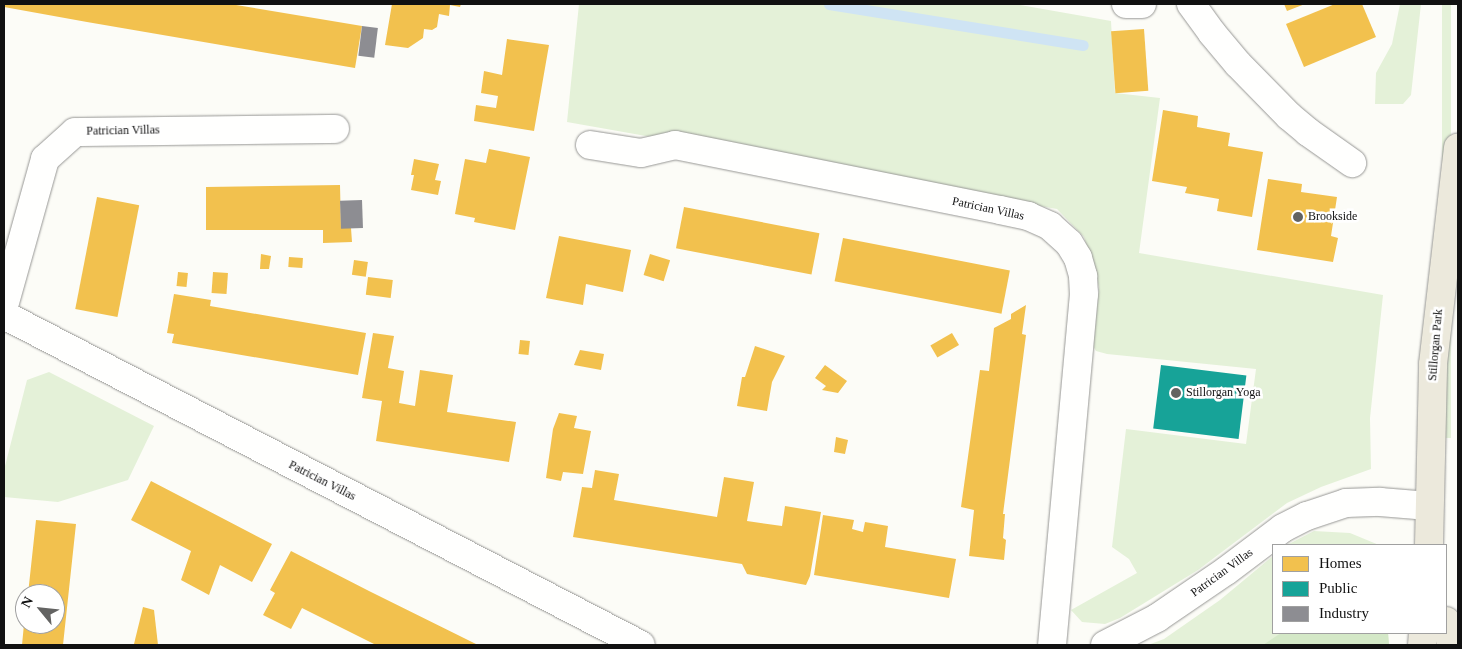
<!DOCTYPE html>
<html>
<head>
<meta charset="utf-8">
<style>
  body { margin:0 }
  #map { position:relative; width:1462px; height:649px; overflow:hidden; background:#fcfcf7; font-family:Georgia,serif }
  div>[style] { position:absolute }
  .green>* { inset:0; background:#e4f1d8; transform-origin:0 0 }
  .forest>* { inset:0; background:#d4e8c7 }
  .homes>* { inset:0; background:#f2c14e; transform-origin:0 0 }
  .public>* { inset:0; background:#17a398; transform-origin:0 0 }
  .industry>* { inset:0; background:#8d8d92; transform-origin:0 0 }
  .stream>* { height:11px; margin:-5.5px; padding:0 5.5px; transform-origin:5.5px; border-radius:5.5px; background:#cfe4f4 }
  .roads { filter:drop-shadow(0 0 1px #979795) drop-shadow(0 0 1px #979795) }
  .minor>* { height:28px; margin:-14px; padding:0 14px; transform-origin:14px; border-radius:14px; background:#fffffe }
  .major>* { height:28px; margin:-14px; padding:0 14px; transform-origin:14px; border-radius:14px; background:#ece9dc }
  .dots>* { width:14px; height:14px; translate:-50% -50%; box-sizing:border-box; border:2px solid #fff; border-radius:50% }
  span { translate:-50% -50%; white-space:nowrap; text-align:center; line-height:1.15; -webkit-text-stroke:5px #fff; paint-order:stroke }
  .street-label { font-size:12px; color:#111 }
  .poi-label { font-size:12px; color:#111 }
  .left { translate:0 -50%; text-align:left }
  .frame { position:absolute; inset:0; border:5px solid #111; pointer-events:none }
  .legend { position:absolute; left:1272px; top:544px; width:175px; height:90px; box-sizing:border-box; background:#fff; border:1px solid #a0a0a0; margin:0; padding:6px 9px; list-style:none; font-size:15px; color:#111 }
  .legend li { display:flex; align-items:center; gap:10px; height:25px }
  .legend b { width:25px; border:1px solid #a0a0a0 }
  .north { position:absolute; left:15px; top:584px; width:50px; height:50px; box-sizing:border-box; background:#fff; border:1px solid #a0a0a0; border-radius:50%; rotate:298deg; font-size:14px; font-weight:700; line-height:20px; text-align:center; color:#111 }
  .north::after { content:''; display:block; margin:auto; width:18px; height:22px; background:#636362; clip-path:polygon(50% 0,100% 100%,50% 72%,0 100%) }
</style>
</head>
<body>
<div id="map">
  <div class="green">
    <i style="clip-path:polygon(579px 4px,1014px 4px,1111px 21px,1115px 93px,1160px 98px,1139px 253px,1383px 295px,1370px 418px,1371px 469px,1321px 487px,1287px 503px,1198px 570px,1120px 618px,1105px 624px,1082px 622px,1071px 610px,1137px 573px,1129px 559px,1112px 547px,1126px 429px,1246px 444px,1256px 369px,1107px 354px,1096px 351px,1093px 346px,1099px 287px,1084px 237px,1057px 209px,567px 122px)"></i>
    <i style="clip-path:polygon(1400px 4px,1421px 4px,1411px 95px,1403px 104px,1375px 104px,1376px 73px,1392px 44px)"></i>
    <i style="left:1442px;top:4px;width:9px;height:434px"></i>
    <i style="clip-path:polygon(49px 372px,154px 426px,128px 480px,58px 502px,4px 497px,4px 470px,27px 380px)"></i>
    <i style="clip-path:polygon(1314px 531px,1350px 533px,1379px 545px,1287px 545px)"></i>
    <i style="clip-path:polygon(1273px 556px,1273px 633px,1388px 633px,1389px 645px,1148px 645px,1164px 639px,1220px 600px)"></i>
  </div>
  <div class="forest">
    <i style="clip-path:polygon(1281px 633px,1388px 633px,1389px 645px,1263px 645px)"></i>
  </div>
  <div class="homes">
    <i style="clip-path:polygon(4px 4px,230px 4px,362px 26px,355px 68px,87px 22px,4px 7px)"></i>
    <i style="clip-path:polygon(392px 4px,461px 4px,460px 7px,450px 5px,449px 16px,439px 14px,437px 27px,432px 30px,424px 29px,423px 38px,408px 48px,385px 45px)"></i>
    <i style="clip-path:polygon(1284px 4px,1305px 4px,1287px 11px)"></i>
    <i style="clip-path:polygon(1335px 4px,1362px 4px,1376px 37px,1304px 67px,1286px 24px)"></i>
    <i style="left:1144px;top:29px;width:62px;height:33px;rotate:86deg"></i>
    <i style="clip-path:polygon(507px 39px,549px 45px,534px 131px,474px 121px,476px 105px,496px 108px,498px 96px,481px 93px,484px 71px,502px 75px)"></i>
    <i style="clip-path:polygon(1163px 110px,1198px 116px,1197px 127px,1230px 133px,1228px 146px,1263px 152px,1252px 217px,1217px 211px,1219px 199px,1185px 193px,1187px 187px,1152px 181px)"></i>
    <i style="clip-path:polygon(489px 149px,530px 157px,515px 230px,474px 222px,475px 218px,455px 214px,465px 159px,486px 163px)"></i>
    <i style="clip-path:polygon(414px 159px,439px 164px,435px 180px,441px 181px,438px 195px,411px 190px,414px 175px,411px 175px)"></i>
    <i style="clip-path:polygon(1268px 179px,1302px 184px,1301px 192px,1337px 197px,1331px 236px,1338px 238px,1333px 262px,1257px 250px)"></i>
    <i style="clip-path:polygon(340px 185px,341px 228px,351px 228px,352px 242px,323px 243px,323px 230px,206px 230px,206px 187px)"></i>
    <i style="left:97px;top:197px;width:43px;height:114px;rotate:11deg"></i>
    <i style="left:684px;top:207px;width:138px;height:42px;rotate:11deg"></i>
    <i style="clip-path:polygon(559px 236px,631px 250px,623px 292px,586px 284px,583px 305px,546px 298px)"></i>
    <i style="left:843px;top:238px;width:170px;height:44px;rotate:11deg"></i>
    <i style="clip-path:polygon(261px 254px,271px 256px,269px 269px,260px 269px)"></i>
    <i style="left:650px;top:254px;width:21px;height:22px;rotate:17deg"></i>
    <i style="left:289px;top:257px;width:14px;height:10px;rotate:4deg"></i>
    <i style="left:354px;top:260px;width:14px;height:15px;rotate:8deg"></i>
    <i style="left:178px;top:272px;width:10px;height:14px;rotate:6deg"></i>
    <i style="left:213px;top:272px;width:15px;height:21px;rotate:4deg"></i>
    <i style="left:368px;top:277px;width:25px;height:18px;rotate:7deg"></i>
    <i style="clip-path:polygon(174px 294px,211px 300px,210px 306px,366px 333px,358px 375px,172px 343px,174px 334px,167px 333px)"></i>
    <i style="clip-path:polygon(1026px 305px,1022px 334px,1026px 335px,1003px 514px,1005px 514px,1003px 538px,1006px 540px,1004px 560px,969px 556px,974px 510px,961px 507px,980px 370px,989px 371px,994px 328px,1011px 319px,1011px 314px)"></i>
    <i style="clip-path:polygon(373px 333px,394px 336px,388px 368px,404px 371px,399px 403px,415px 406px,420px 370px,453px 375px,447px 412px,516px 422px,509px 462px,376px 441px,382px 401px,362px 398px)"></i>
    <i style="left:952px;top:333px;width:14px;height:25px;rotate:60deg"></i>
    <i style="left:520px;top:340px;width:10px;height:14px;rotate:6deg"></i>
    <i style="clip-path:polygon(755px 346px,785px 356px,772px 382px,767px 411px,737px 406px,742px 377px,745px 377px)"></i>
    <i style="clip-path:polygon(580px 350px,604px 354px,601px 370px,574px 365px)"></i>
    <i style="clip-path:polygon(825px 365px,847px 381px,838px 393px,822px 390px,826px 386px,815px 378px)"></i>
    <i style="clip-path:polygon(559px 413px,577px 416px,574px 428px,591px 431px,583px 474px,563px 472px,561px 481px,546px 478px,553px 429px)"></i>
    <i style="clip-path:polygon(836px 437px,848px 440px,845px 454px,834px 452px)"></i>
    <i style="clip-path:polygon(595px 470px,619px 474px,614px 500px,717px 517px,724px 477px,754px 482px,747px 521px,782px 526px,785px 506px,821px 512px,810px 576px,806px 585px,747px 574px,742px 564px,573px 537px,582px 487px,592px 488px)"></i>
    <i style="clip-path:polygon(151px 481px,272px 544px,252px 582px,220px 565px,209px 595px,181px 580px,191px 551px,131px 520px)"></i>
    <i style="clip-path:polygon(823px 515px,854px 520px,852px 529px,863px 532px,865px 522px,888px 526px,885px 547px,956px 559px,949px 598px,814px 575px)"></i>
    <i style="clip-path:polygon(36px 520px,76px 524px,63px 645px,22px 645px,24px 624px,55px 624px,55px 594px,28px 594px)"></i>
    <i style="clip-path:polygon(291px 551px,369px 591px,478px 645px,376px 645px,302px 608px,291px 629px,263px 615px,275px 593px,270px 590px)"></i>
    <i style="clip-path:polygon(143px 607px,154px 610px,158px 645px,134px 644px)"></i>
  </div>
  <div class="public">
    <i style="left:1161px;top:365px;width:86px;height:64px;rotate:7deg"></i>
  </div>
  <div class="industry">
    <i style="left:362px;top:26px;width:16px;height:30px;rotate:7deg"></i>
    <i style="left:362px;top:200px;width:28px;height:22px;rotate:88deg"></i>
  </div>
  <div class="stream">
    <i style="left:829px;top:4px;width:257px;rotate:9.2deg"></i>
  </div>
  <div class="roads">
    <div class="minor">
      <i style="left:1126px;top:4px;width:16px"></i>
      <i style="left:1191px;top:4px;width:36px;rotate:54deg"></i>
      <i style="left:1212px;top:33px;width:40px;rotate:50deg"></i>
      <i style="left:1238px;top:64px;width:73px;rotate:45.6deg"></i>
      <i style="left:1289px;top:116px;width:25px;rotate:40deg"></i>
      <i style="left:1308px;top:132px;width:54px;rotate:35.2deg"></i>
      <i style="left:590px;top:145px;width:52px;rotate:8.9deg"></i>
      <i style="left:641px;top:153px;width:35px;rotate:-13deg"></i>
      <i style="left:675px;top:145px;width:331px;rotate:11.3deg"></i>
      <i style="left:1000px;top:210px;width:29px;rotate:12deg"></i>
      <i style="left:1028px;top:216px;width:24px;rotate:24deg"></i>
      <i style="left:1050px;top:226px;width:25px;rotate:42deg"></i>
      <i style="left:1069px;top:243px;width:17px;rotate:59deg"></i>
      <i style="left:1078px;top:258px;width:19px;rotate:74deg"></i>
      <i style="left:1083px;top:276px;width:18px;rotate:87deg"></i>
      <i style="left:1084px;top:294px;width:352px;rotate:95.2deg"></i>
      <i style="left:4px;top:306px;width:153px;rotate:-74.4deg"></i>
      <i style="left:45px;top:159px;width:40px;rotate:-42deg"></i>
      <i style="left:75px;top:132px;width:260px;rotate:-0.7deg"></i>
      <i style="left:4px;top:315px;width:717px;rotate:27.39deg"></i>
      <i style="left:1105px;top:645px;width:59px;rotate:-27.4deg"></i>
      <i style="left:1157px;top:618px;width:83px;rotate:-34.3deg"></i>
      <i style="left:1226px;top:571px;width:71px;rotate:-37deg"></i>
      <i style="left:1283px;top:528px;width:27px;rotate:-27deg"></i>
      <i style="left:1307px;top:516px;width:41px;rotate:-18.4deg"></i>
      <i style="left:1346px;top:503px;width:34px;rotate:-2deg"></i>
      <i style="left:1380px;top:502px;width:49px;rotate:4.7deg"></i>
    </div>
    <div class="major">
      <i style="left:1429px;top:545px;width:181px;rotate:-88.7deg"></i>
      <i style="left:1433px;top:364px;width:218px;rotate:-83.4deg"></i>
      <i style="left:1446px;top:621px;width:25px;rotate:78deg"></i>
      <i style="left:1422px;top:645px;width:12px;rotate:-85deg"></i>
    </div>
  </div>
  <div class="dots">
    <i style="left:1298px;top:217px;background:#636362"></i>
    <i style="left:1176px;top:393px;background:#636362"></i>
  </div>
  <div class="street-label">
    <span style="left:123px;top:131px;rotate:-1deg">Patrician Villas</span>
    <span style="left:988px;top:209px;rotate:12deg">Patrician Villas</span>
    <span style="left:1436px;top:345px;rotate:-85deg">Stillorgan Park</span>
    <span style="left:322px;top:481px;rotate:27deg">Patrician Villas</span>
    <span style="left:1222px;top:573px;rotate:-36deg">Patrician Villas</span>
  </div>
  <div class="poi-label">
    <span class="left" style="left:1308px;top:217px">Brookside</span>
    <span class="left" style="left:1186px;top:393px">Stillorgan Yoga</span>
  </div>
  <div class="frame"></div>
  <ul class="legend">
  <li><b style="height:14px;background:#f2c14e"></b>Homes</li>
  <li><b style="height:14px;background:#17a398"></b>Public</li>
  <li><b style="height:14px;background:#8d8d92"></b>Industry</li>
  </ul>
  <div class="north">N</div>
</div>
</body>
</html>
